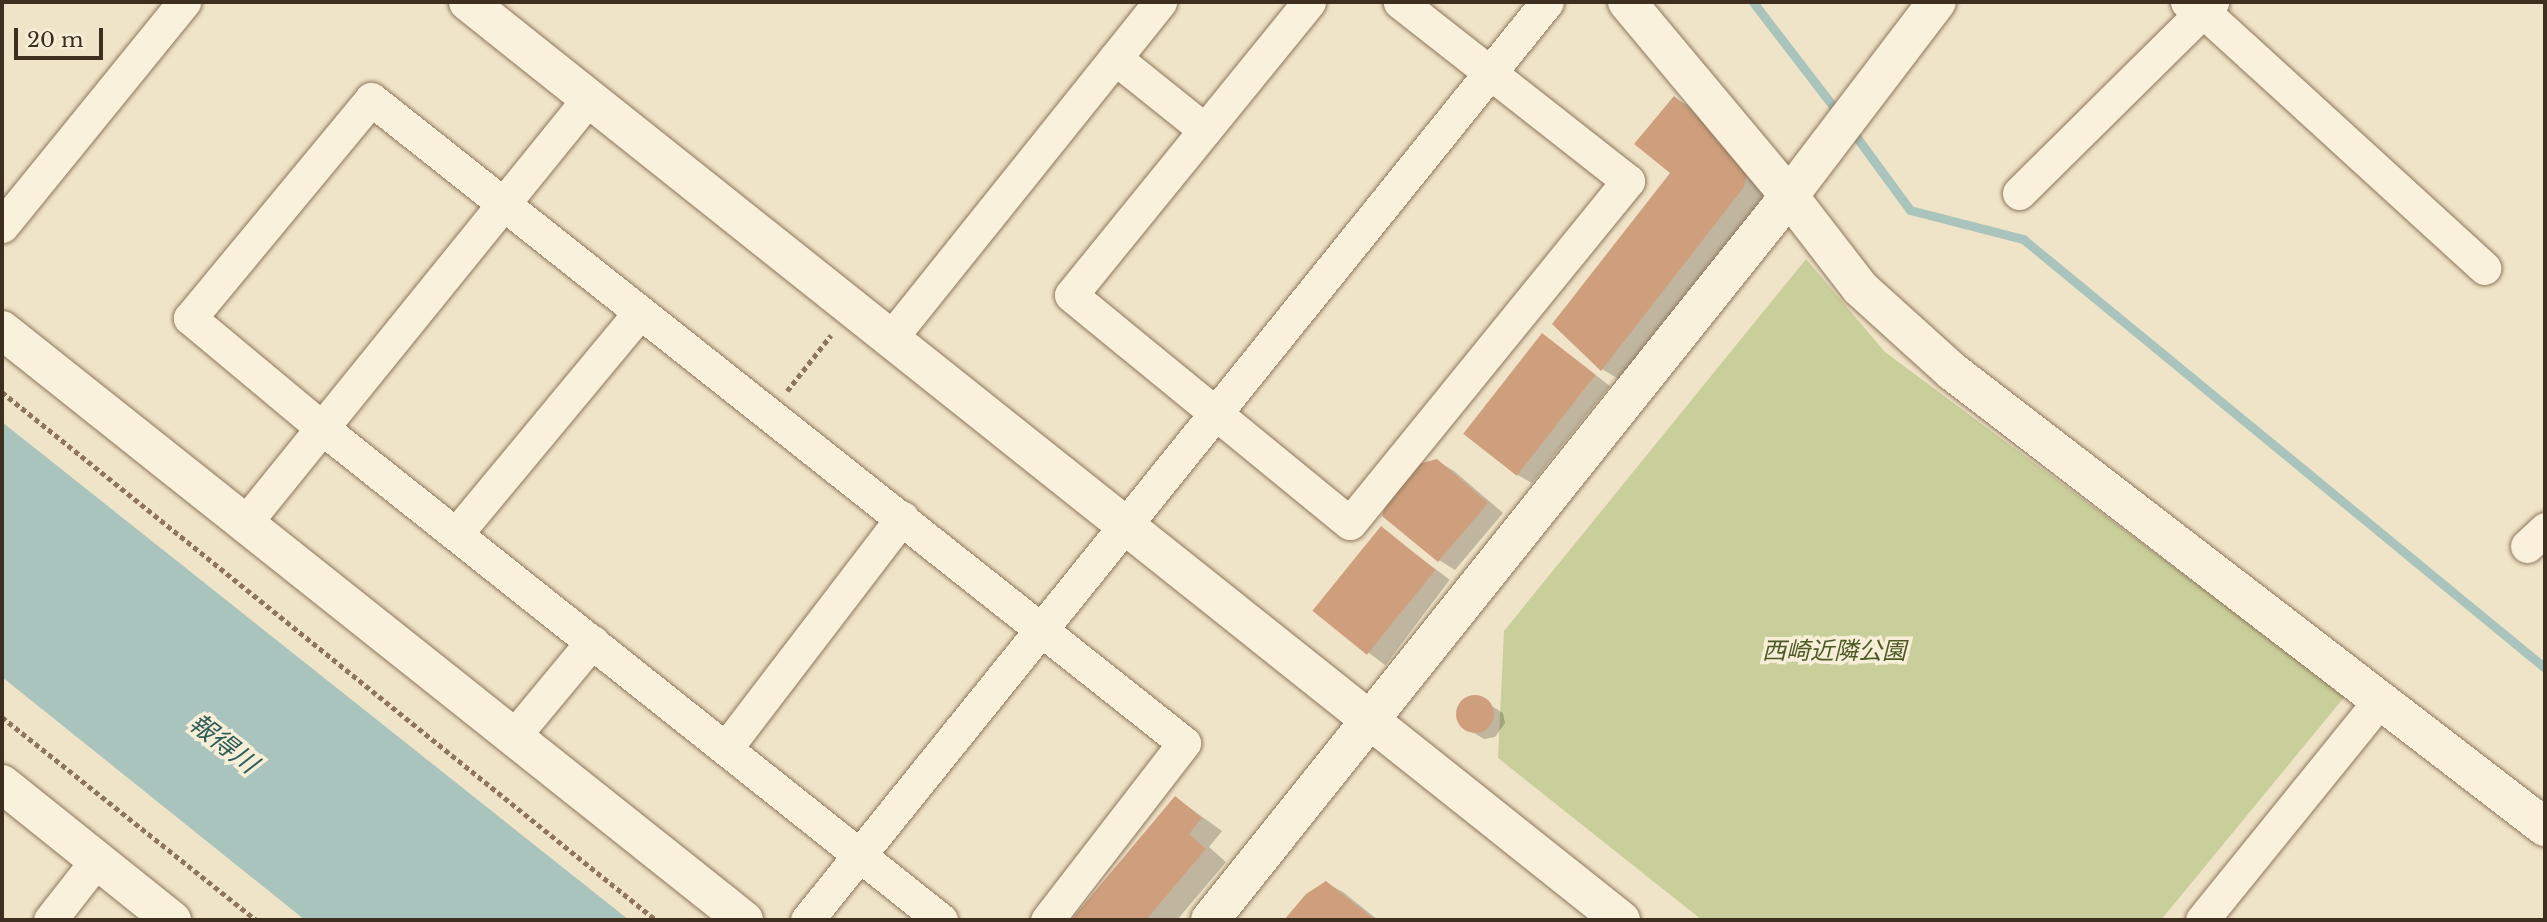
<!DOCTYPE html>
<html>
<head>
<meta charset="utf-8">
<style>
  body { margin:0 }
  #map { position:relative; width:2547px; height:922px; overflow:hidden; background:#f0e4c8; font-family:"Libre Baskerville","Noto Sans JP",serif }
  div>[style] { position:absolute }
  .green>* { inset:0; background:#c9cf9b }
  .water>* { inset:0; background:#a9c4bc }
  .shadow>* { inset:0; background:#0003; transform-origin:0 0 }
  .stream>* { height:9px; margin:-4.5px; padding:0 4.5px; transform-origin:4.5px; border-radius:4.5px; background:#a9c4bc }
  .building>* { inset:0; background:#cf9f7d; transform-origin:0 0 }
  .round { border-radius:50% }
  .path>* { height:4.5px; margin-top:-2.25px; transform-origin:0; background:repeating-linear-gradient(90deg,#8d765c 0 5px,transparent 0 8.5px) }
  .roads { filter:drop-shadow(0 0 2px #8d765c) drop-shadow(0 0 2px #8d765c) }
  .minor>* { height:33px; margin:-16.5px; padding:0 16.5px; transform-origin:16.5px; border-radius:16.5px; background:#faf1dc }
  .tertiary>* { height:38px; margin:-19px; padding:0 19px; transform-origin:19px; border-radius:19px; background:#faf1dc }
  span { translate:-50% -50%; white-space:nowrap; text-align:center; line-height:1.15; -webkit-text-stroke:7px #f7eed8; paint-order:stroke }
  .park-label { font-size:24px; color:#4d5a26; font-style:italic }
  .water-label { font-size:26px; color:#2f5d5a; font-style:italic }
  .frame { position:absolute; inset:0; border:4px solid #3d2e20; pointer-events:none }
  .scale { position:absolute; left:14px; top:28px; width:89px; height:32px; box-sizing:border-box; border:4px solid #3d2e20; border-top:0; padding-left:9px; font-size:21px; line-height:24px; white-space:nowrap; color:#3d2e20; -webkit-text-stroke:5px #f7eed8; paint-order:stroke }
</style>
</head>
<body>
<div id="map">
  <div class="green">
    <i style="clip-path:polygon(1806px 259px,1885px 352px,2346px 695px,2161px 920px,1702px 920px,1498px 758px,1504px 631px)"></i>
  </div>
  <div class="water">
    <i style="clip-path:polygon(2px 422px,629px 920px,305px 920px,2px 677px)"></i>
  </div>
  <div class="shadow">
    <i style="clip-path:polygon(1675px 98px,1703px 114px,1776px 185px,1630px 386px,1602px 369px,1672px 173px)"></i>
    <i style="clip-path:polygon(1543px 335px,1610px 386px,1532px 483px,1516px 474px)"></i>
    <i style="clip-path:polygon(1437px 461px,1454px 471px,1503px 513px,1455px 570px,1439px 560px)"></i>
    <i style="left:1381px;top:528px;width:86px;height:107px;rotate:37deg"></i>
    <i style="clip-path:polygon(1477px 697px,1503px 713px,1505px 723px,1495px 737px,1484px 739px,1461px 725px,1458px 714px,1462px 703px)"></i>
    <i style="clip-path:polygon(1176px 798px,1222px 831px,1209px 847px,1226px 862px,1177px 920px,1073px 920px)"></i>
    <i style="clip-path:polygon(1326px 883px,1343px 892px,1378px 920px,1287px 920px,1307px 895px)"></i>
  </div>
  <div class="stream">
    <i style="left:1753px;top:2px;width:141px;rotate:52.5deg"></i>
    <i style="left:1852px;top:131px;width:98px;rotate:53.7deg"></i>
    <i style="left:1910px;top:210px;width:117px;rotate:14.4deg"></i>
    <i style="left:2023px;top:239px;width:676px;rotate:39.41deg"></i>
  </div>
  <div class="building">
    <i style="clip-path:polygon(1674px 96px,1738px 152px,1748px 168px,1744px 187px,1601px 371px,1552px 324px,1670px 173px,1634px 144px)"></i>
    <i style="left:1542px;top:333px;width:68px;height:128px;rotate:38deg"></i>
    <i style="clip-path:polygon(1437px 459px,1488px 503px,1438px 562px,1382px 516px,1388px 499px,1411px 466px)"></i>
    <i style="left:1381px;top:526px;width:70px;height:109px;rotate:39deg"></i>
    <i class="round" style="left:1456px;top:695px;width:38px;height:38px"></i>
    <i style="clip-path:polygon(1175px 796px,1202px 818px,1189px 834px,1206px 849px,1146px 920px,1071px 920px)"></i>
    <i style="clip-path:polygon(1326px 881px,1375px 920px,1284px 920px,1306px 894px)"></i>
  </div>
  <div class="path">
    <i style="left:787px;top:391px;width:71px;rotate:-51.8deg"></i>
    <i style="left:2px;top:392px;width:841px;rotate:38.92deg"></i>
    <i style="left:2px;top:717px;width:325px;rotate:38.6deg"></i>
  </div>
  <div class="roads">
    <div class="minor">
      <i style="left:1309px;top:2px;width:377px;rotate:129.1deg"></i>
      <i style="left:1071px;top:295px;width:360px;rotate:39.3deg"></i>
      <i style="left:1350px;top:523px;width:441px;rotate:-50.9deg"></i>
      <i style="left:1628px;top:181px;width:290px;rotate:-141.9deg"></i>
      <i style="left:2187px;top:2px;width:18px;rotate:29deg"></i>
      <i style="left:2203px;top:11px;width:381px;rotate:42.4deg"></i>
      <i style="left:1115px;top:58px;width:115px;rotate:38.7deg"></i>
      <i style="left:2019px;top:193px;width:272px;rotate:-44.7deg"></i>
      <i style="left:2px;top:226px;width:289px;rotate:-50.9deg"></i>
      <i style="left:890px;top:339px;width:432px;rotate:-51.3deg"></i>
      <i style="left:245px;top:523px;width:547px;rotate:-51.01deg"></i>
      <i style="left:456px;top:534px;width:288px;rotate:-50.3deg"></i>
      <i style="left:2527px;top:546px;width:25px;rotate:-43deg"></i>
      <i style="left:513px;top:737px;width:124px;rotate:-50.3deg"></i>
      <i style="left:726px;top:748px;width:290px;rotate:-52.6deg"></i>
      <i style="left:50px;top:920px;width:76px;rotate:-51.9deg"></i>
      <i style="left:807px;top:920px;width:1179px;rotate:-51.13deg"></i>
      <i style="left:941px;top:920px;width:791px;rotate:-141.52deg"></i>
      <i style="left:322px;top:428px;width:172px;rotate:-140.2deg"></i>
      <i style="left:190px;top:318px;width:284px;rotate:-50.4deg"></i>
      <i style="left:371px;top:99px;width:1037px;rotate:38.38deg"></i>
      <i style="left:1184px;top:743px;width:224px;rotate:127.7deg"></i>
      <i style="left:2202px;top:920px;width:283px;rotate:-51deg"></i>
    </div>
    <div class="tertiary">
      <i style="left:468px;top:2px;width:1474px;rotate:38.53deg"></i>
      <i style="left:1627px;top:2px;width:253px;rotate:50.1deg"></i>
      <i style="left:1789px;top:196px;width:116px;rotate:52.3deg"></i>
      <i style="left:1860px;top:288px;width:125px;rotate:42.1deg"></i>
      <i style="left:1953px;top:372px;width:747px;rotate:37.55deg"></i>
      <i style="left:2px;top:330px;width:948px;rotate:38.49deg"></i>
      <i style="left:2px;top:784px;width:218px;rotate:38.7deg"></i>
      <i style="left:1210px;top:920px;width:927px;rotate:-51.35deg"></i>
      <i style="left:1789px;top:196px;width:244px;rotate:-52.7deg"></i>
    </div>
  </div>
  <div class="park-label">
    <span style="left:1834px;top:651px">西崎近隣公園</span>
  </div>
  <div class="water-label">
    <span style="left:223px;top:744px;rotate:38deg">報得川</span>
  </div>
  <div class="frame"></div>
  <div class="scale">20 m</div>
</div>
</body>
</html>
